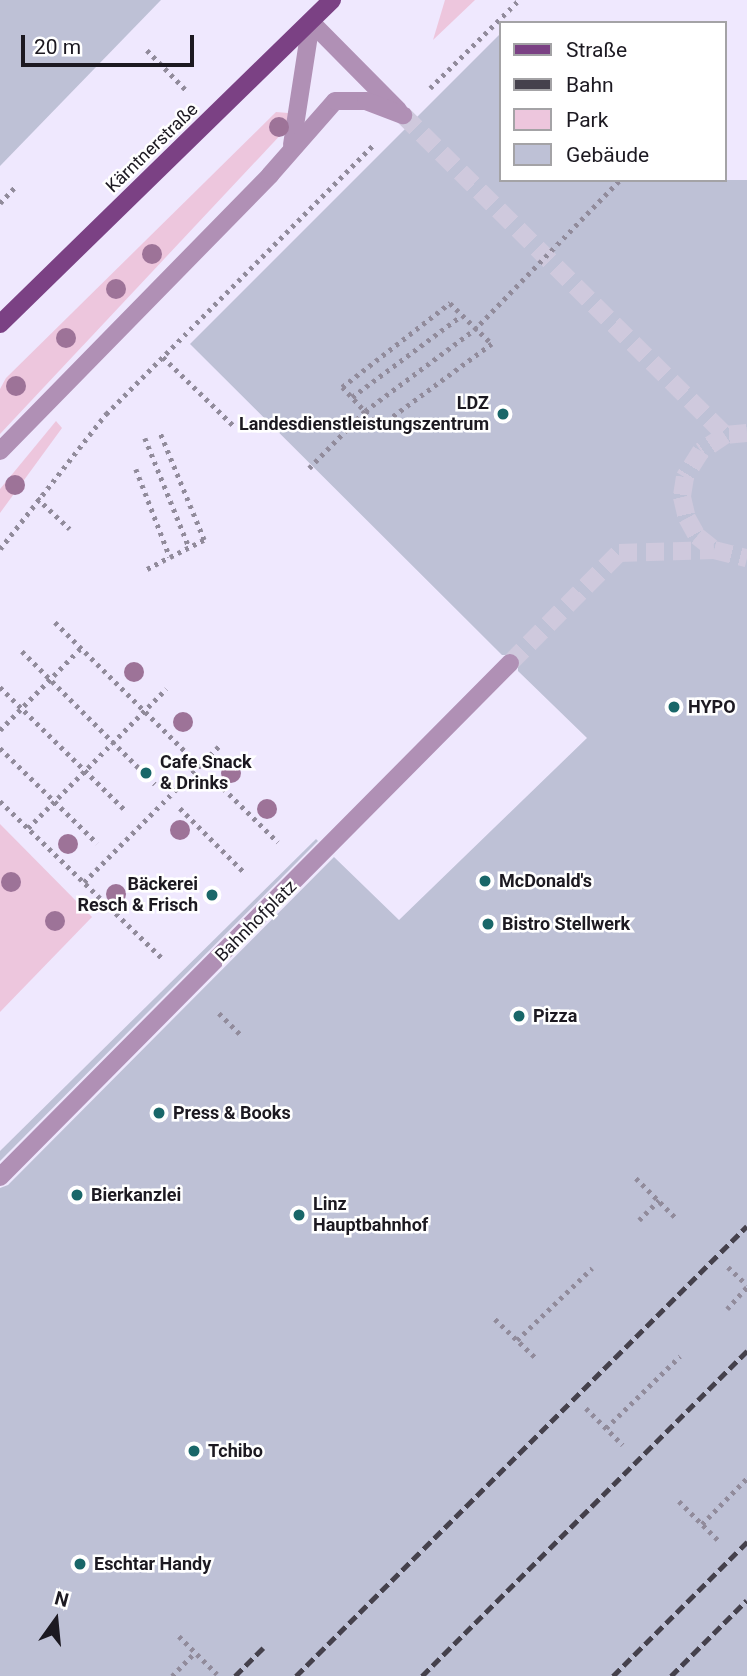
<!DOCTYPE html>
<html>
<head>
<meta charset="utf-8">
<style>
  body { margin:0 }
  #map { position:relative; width:747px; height:1676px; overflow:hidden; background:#efe8fe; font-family:Roboto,sans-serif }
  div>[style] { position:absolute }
  .green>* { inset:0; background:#edc6dd }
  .building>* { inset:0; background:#bec1d6 }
  .minor-tunnel>* { height:18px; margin-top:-9px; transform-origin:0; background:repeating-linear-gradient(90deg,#cfc9dd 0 18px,transparent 0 27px) }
  .path>* { height:4.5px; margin-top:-2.25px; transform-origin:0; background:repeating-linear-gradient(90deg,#918b9b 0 3.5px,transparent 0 8.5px) }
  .minor>* { height:18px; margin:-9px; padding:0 9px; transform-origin:9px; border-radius:9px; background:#b090b5 }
  .major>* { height:18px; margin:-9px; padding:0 9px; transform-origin:9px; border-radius:9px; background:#7b4184 }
  .rail>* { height:5px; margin-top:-2.5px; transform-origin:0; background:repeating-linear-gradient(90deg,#45414c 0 10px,transparent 0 15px) }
  .trees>* { width:20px; height:20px; margin:-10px; border-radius:50%; background:#9d7398 }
  .dots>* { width:19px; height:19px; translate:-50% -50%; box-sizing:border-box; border:4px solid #fff; border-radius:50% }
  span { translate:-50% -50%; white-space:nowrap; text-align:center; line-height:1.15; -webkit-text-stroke:5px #fff; paint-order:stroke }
  .street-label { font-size:18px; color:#1c1921 }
  .poi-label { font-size:18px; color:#1c1921; font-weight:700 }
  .right { translate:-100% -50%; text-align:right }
  .left { translate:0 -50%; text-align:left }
  .legend { position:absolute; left:499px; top:21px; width:228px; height:161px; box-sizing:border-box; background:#fff; border:2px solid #a4a3a6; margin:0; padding:9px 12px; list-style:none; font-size:21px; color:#1c1921 }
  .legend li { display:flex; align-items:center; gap:14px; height:35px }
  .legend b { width:35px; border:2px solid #a4a3a6 }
  .north { position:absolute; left:21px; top:1585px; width:70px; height:70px; -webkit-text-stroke:5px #fff; paint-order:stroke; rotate:15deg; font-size:19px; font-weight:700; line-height:28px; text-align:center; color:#1c1921 }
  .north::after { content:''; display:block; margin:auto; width:24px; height:32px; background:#1c1921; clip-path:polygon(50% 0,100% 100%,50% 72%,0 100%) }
  .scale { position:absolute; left:21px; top:35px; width:173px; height:32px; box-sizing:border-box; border:4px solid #1c1921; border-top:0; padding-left:9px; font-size:21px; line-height:24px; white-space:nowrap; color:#1c1921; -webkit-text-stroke:5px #fff; paint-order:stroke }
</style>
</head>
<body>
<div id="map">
  <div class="green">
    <i style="clip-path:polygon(445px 0,475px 0,433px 40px)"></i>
    <i style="clip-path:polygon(276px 112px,288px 113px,287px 128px,0 434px,0 389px,6px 378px)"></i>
    <i style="clip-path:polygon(56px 421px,62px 428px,0 513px,0 489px)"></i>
    <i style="clip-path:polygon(0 824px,92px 917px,0 1012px)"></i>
  </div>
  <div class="building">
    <i style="clip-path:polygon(0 0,161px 0,0 166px)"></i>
    <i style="clip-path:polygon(500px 34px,500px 180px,747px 180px,747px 1676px,0 1676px,0 1188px,8px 1185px,334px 857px,399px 920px,587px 738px,518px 671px,518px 655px,502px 655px,190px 344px)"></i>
    <i style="clip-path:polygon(316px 839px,318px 841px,0 1161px,0 1151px)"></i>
  </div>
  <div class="minor-tunnel">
    <i style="left:403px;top:115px;width:454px;rotate:44.8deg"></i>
    <i style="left:747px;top:433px;width:22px;rotate:175deg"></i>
    <i style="left:725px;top:435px;width:29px;rotate:146deg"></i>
    <i style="left:701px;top:451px;width:31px;rotate:122deg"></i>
    <i style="left:685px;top:477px;width:20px;rotate:99deg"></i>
    <i style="left:682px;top:497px;width:22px;rotate:77deg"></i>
    <i style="left:687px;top:518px;width:21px;rotate:61deg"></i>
    <i style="left:697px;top:536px;width:22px;rotate:39deg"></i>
    <i style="left:714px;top:550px;width:34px;rotate:14deg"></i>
    <i style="left:510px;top:663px;width:155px;rotate:-45.3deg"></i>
    <i style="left:619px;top:553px;width:95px;rotate:-1.8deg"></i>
  </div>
  <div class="path">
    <i style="left:147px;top:50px;width:56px;rotate:45.7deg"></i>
    <i style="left:430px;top:88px;width:125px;rotate:-44.7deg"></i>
    <i style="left:0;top:203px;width:22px;rotate:-47deg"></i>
    <i style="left:450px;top:303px;width:59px;rotate:44.3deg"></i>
    <i style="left:492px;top:344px;width:140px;rotate:143.7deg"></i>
    <i style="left:379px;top:427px;width:54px;rotate:-132.8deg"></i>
    <i style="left:342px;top:387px;width:137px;rotate:-37.9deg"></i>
    <i style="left:163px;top:357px;width:100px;rotate:44.2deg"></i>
    <i style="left:352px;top:397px;width:136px;rotate:-36.6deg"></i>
    <i style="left:145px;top:438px;width:118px;rotate:68deg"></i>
    <i style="left:309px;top:468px;width:80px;rotate:-45.5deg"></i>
    <i style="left:365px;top:411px;width:136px;rotate:-36.6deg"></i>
    <i style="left:474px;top:330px;width:209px;rotate:-45.8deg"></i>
    <i style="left:136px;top:469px;width:94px;rotate:68.9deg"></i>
    <i style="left:170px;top:557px;width:38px;rotate:-27deg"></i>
    <i style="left:204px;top:540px;width:116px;rotate:-112.4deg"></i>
    <i style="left:37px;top:498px;width:45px;rotate:43.2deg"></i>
    <i style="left:0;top:549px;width:172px;rotate:-51.9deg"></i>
    <i style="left:106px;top:414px;width:378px;rotate:-45.2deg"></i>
    <i style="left:147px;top:569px;width:26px;rotate:-28deg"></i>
    <i style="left:55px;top:622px;width:186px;rotate:44.8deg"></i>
    <i style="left:22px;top:651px;width:188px;rotate:45deg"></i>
    <i style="left:0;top:687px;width:178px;rotate:44.5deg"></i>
    <i style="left:0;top:730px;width:115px;rotate:-45.4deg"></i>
    <i style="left:0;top:748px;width:136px;rotate:44.4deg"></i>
    <i style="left:211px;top:776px;width:94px;rotate:44.6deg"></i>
    <i style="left:0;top:801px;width:227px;rotate:44.1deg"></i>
    <i style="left:180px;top:808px;width:93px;rotate:45deg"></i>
    <i style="left:28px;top:828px;width:196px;rotate:-45.2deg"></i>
    <i style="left:84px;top:882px;width:194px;rotate:-45.2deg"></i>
    <i style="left:219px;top:1013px;width:33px;rotate:45deg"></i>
    <i style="left:636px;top:1178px;width:57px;rotate:45deg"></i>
    <i style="left:639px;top:1220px;width:28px;rotate:-45deg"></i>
    <i style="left:728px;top:1267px;width:26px;rotate:43deg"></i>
    <i style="left:727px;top:1309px;width:30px;rotate:-48deg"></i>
    <i style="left:495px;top:1319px;width:57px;rotate:43.6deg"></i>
    <i style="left:517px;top:1340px;width:104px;rotate:-43.8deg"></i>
    <i style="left:586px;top:1408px;width:52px;rotate:45deg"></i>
    <i style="left:606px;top:1428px;width:103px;rotate:-44.2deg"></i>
    <i style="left:679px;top:1501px;width:55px;rotate:45deg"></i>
    <i style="left:702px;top:1524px;width:64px;rotate:-45.6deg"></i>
    <i style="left:179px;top:1636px;width:54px;rotate:45deg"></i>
    <i style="left:172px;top:1676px;width:33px;rotate:-46deg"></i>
  </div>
  <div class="minor">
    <i style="left:292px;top:145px;width:124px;rotate:-81.2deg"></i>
    <i style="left:311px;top:22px;width:124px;rotate:45.3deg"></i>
    <i style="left:0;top:451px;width:386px;rotate:-45.6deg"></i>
    <i style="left:270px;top:175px;width:98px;rotate:-48.7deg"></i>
    <i style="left:335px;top:101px;width:31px"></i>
    <i style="left:366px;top:101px;width:40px;rotate:21deg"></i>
    <i style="left:0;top:1177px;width:724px;rotate:-45.22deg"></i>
  </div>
  <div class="major">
    <i style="left:0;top:324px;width:464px;rotate:-44.3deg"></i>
  </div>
  <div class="rail">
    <i style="left:235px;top:1676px;width:40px;rotate:-45deg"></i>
    <i style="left:296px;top:1676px;width:637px;rotate:-44.94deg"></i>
    <i style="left:422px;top:1676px;width:460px;rotate:-45deg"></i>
    <i style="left:613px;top:1676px;width:190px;rotate:-45deg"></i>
    <i style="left:671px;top:1676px;width:107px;rotate:-45deg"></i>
  </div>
  <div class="trees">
    <i style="left:279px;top:127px"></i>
    <i style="left:152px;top:254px"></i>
    <i style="left:116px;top:289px"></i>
    <i style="left:66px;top:338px"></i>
    <i style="left:16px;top:386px"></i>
    <i style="left:15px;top:485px"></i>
    <i style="left:134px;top:672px"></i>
    <i style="left:183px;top:722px"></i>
    <i style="left:231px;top:773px"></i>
    <i style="left:267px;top:809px"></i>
    <i style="left:180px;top:830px"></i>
    <i style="left:68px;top:844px"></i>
    <i style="left:11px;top:882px"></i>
    <i style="left:116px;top:894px"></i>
    <i style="left:55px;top:921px"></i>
  </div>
  <div class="dots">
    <i style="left:503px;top:414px;background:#196769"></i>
    <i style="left:674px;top:707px;background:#196769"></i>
    <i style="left:146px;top:773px;background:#196769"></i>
    <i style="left:485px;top:881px;background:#196769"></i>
    <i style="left:212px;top:895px;background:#196769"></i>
    <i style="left:488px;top:924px;background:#196769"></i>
    <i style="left:519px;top:1016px;background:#196769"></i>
    <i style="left:159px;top:1113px;background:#196769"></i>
    <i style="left:77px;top:1195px;background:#196769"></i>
    <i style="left:299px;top:1215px;background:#196769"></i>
    <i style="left:194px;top:1451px;background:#196769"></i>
    <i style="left:80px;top:1564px;background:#196769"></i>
  </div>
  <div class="street-label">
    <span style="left:152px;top:148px;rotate:-44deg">Kärntnerstraße</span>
    <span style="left:256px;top:921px;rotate:-45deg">Bahnhofplatz</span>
  </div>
  <div class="poi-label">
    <span class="right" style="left:489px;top:414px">LDZ<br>Landesdienstleistungszentrum</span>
    <span class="left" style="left:688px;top:707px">HYPO</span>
    <span class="left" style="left:160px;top:773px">Cafe Snack<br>&amp; Drinks</span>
    <span class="left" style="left:499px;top:881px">McDonald's</span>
    <span class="right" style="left:198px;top:895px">Bäckerei<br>Resch &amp; Frisch</span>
    <span class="left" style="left:502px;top:924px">Bistro Stellwerk</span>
    <span class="left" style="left:533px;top:1016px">Pizza</span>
    <span class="left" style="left:173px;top:1113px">Press &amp; Books</span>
    <span class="left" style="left:91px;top:1195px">Bierkanzlei</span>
    <span class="left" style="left:313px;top:1215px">Linz<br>Hauptbahnhof</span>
    <span class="left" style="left:208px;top:1451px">Tchibo</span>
    <span class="left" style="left:94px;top:1564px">Eschtar Handy</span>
  </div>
  <ul class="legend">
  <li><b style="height:9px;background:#7b4184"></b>Straße</li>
  <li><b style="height:9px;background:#45414c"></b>Bahn</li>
  <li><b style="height:19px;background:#edc6dd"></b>Park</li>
  <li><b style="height:19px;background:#bec1d6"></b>Gebäude</li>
  </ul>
  <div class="north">N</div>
  <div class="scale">20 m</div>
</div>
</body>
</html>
